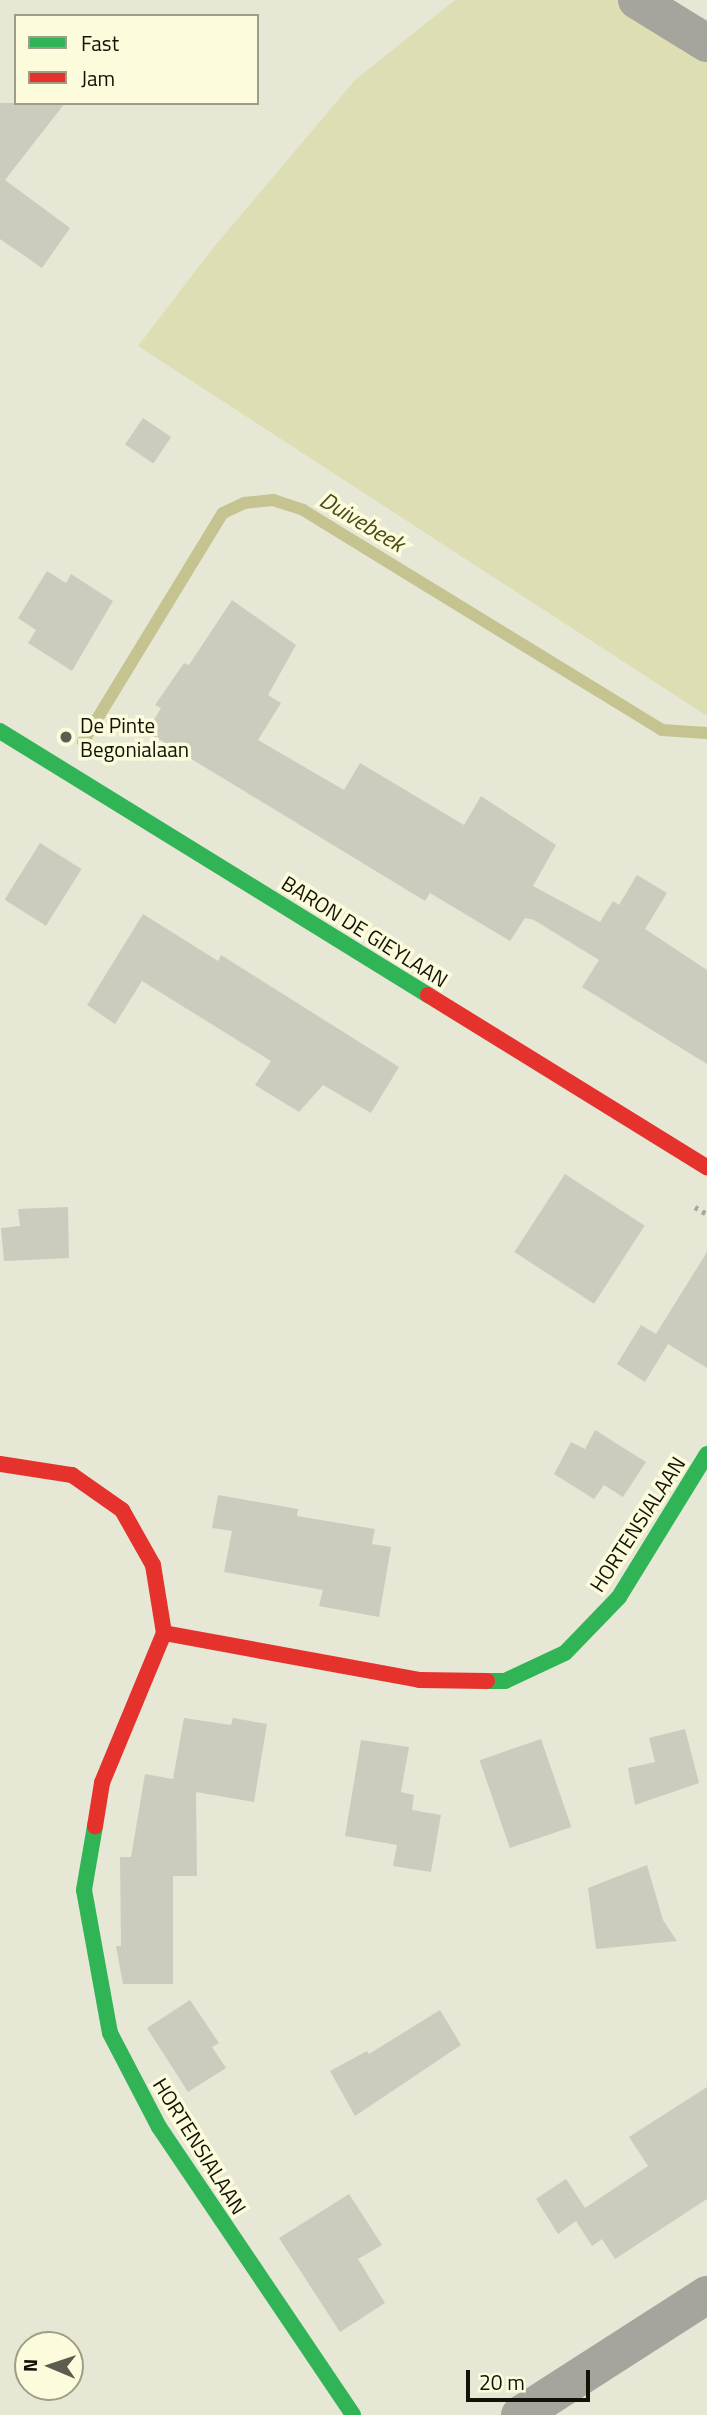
<!DOCTYPE html>
<html>
<head>
<meta charset="utf-8">
<style>
  body { margin:0 }
  #map { position:relative; width:707px; height:2415px; overflow:hidden; background:#e7e7d6; font-family:"Titillium Web",sans-serif }
  div>[style] { position:absolute }
  .green>* { inset:0; background:#dedeb4 }
  .stream>* { height:12px; margin:-6px; padding:0 6px; transform-origin:6px; border-radius:6px; background:#c5c491 }
  .building>* { inset:0; background:#ccccbe; transform-origin:0 0 }
  .path>* { height:4.5px; margin-top:-2.25px; transform-origin:0; background:repeating-linear-gradient(90deg,#a8a8a0 0 3.5px,transparent 0 8.5px) }
  .street>* { height:38px; margin:-19px; padding:0 19px; transform-origin:19px; border-radius:19px; background:#a5a59e }
  .fast>* { height:16px; margin:-8px; padding:0 8px; transform-origin:8px; border-radius:8px; background:#30b455 }
  .jam>* { height:16px; margin:-8px; padding:0 8px; transform-origin:8px; border-radius:8px; background:#e5322d }
  .dots>* { width:19px; height:19px; translate:-50% -50%; box-sizing:border-box; border:4px solid #fcfcdc; border-radius:50% }
  span { translate:-50% -50%; white-space:nowrap; text-align:center; line-height:1.15; -webkit-text-stroke:7px #fcfcdc; paint-order:stroke }
  .poi-label { font-size:21px; color:#121207 }
  .left { translate:0 -50%; text-align:left }
  .street-label { font-size:21px; color:#121207 }
  .water-label { font-size:23px; color:#4c4a17; font-style:italic }
  .legend { position:absolute; left:14px; top:14px; width:245px; height:91px; box-sizing:border-box; background:#fcfcdc; border:2px solid #9e9e87; margin:0; padding:9px 12px; list-style:none; font-size:21px; color:#121207 }
  .legend li { display:flex; align-items:center; gap:14px; height:35px }
  .legend b { width:35px; border:2px solid #9e9e87 }
  .north { position:absolute; left:14px; top:2331px; width:70px; height:70px; box-sizing:border-box; background:#fcfcdc; border:2px solid #9e9e87; border-radius:50%; rotate:272deg; font-size:19px; font-weight:700; line-height:28px; text-align:center; color:#121207 }
  .north::after { content:''; display:block; margin:auto; width:24px; height:32px; background:#5d5d4f; clip-path:polygon(50% 0,100% 100%,50% 72%,0 100%) }
  .scale { position:absolute; left:466px; top:2370px; width:124px; height:32px; box-sizing:border-box; border:4px solid #121207; border-top:0; padding-left:9px; font-size:21px; line-height:24px; white-space:nowrap; color:#121207; -webkit-text-stroke:5px #fcfcdc; paint-order:stroke }
</style>
</head>
<body>
<div id="map">
  <div class="green">
    <i style="clip-path:polygon(455px 0,620px 0,707px 55px,707px 716px,138px 346px,213px 248px,355px 80px)"></i>
  </div>
  <div class="stream">
    <i style="left:83px;top:742px;width:268px;rotate:-58.6deg"></i>
    <i style="left:223px;top:513px;width:23px;rotate:-25deg"></i>
    <i style="left:244px;top:503px;width:29px;rotate:-6deg"></i>
    <i style="left:273px;top:500px;width:32px;rotate:18deg"></i>
    <i style="left:303px;top:510px;width:421px;rotate:31.5deg"></i>
    <i style="left:662px;top:730px;width:45px;rotate:3.8deg"></i>
  </div>
  <div class="building">
    <i style="clip-path:polygon(0 103px,65px 103px,5px 180px,70px 228px,42px 268px,0 239px)"></i>
    <i style="left:143px;top:418px;width:34px;height:32px;rotate:34deg"></i>
    <i style="clip-path:polygon(47px 571px,66px 583px,71px 574px,113px 601px,72px 671px,28px 643px,36px 630px,18px 618px)"></i>
    <i style="clip-path:polygon(232px 600px,296px 645px,268px 695px,281px 703px,258px 740px,344px 790px,360px 763px,464px 825px,481px 796px,556px 845px,533px 886px,600px 922px,613px 901px,619px 905px,637px 875px,667px 893px,645px 929px,707px 970px,707px 1064px,582px 987px,599px 960px,534px 920px,525px 918px,510px 941px,430px 893px,425px 901px,147px 732px,161px 708px,155px 705px,184px 663px,189px 665px)"></i>
    <i style="left:40px;top:843px;width:49px;height:67px;rotate:32deg"></i>
    <i style="clip-path:polygon(143px 914px,218px 961px,221px 955px,399px 1067px,371px 1113px,323px 1085px,299px 1112px,255px 1085px,271px 1061px,142px 981px,115px 1024px,87px 1005px)"></i>
    <i style="left:565px;top:1174px;width:95px;height:93px;rotate:33deg"></i>
    <i style="clip-path:polygon(68px 1207px,69px 1258px,4px 1261px,1px 1228px,20px 1226px,18px 1209px)"></i>
    <i style="clip-path:polygon(707px 1252px,707px 1368px,668px 1344px,645px 1382px,617px 1364px,641px 1325px,656px 1334px)"></i>
    <i style="clip-path:polygon(595px 1430px,646px 1462px,623px 1497px,604px 1485px,594px 1499px,554px 1474px,571px 1442px,585px 1449px)"></i>
    <i style="clip-path:polygon(218px 1495px,298px 1509px,297px 1516px,375px 1529px,372px 1544px,391px 1547px,379px 1617px,319px 1606px,323px 1590px,224px 1572px,232px 1531px,212px 1528px)"></i>
    <i style="clip-path:polygon(184px 1718px,231px 1725px,233px 1718px,267px 1724px,254px 1802px,196px 1792px,197px 1876px,173px 1876px,173px 1984px,123px 1984px,116px 1946px,121px 1946px,120px 1857px,131px 1857px,145px 1774px,173px 1779px)"></i>
    <i style="clip-path:polygon(685px 1729px,699px 1783px,635px 1805px,628px 1768px,655px 1762px,649px 1738px)"></i>
    <i style="left:541px;top:1739px;width:93px;height:65px;rotate:71deg"></i>
    <i style="clip-path:polygon(361px 1740px,409px 1747px,401px 1792px,414px 1795px,412px 1810px,441px 1815px,431px 1872px,393px 1866px,397px 1845px,345px 1836px)"></i>
    <i style="clip-path:polygon(647px 1865px,663px 1920px,677px 1941px,596px 1949px,588px 1888px)"></i>
    <i style="clip-path:polygon(190px 2000px,219px 2043px,212px 2047px,226px 2068px,188px 2092px,147px 2028px)"></i>
    <i style="clip-path:polygon(440px 2010px,461px 2045px,355px 2116px,330px 2071px,367px 2051px,369px 2054px)"></i>
    <i style="clip-path:polygon(707px 2087px,707px 2199px,615px 2259px,602px 2239px,592px 2246px,576px 2221px,558px 2234px,536px 2199px,566px 2179px,585px 2208px,648px 2166px,629px 2137px)"></i>
    <i style="clip-path:polygon(349px 2194px,382px 2245px,358px 2259px,385px 2303px,340px 2332px,279px 2238px)"></i>
  </div>
  <div class="path">
    <i style="left:695px;top:1207px;width:14px;rotate:30deg"></i>
  </div>
  <div class="street">
    <i style="left:637px;top:0;width:82px;rotate:31.6deg"></i>
    <i style="left:520px;top:2415px;width:222px;rotate:-32.7deg"></i>
  </div>
  <div class="fast">
    <i style="left:0;top:731px;width:503px;rotate:31.67deg"></i>
    <i style="left:487px;top:1681px;width:18px"></i>
    <i style="left:505px;top:1681px;width:66px;rotate:-25deg"></i>
    <i style="left:565px;top:1653px;width:78px;rotate:-46deg"></i>
    <i style="left:619px;top:1597px;width:168px;rotate:-58.4deg"></i>
    <i style="left:95px;top:1826px;width:65px;rotate:99.8deg"></i>
    <i style="left:84px;top:1890px;width:145px;rotate:79.7deg"></i>
    <i style="left:110px;top:2033px;width:106px;rotate:62.5deg"></i>
    <i style="left:159px;top:2127px;width:347px;rotate:56deg"></i>
  </div>
  <div class="jam">
    <i style="left:428px;top:995px;width:328px;rotate:31.7deg"></i>
    <i style="left:0;top:1464px;width:73px;rotate:8.7deg"></i>
    <i style="left:72px;top:1475px;width:61px;rotate:35deg"></i>
    <i style="left:122px;top:1510px;width:63px;rotate:60.6deg"></i>
    <i style="left:153px;top:1565px;width:69px;rotate:80.8deg"></i>
    <i style="left:164px;top:1633px;width:162px;rotate:112.5deg"></i>
    <i style="left:102px;top:1783px;width:44px;rotate:99.2deg"></i>
    <i style="left:164px;top:1633px;width:259px;rotate:10.4deg"></i>
    <i style="left:419px;top:1680px;width:68px;rotate:0.8deg"></i>
  </div>
  <div class="dots">
    <i style="left:66px;top:737px;background:#5d5d4f"></i>
  </div>
  <div class="poi-label">
    <span class="left" style="left:80px;top:737px">De Pinte<br>Begonialaan</span>
  </div>
  <div class="street-label">
    <span style="left:365px;top:931px;rotate:32deg">BARON DE GIEYLAAN</span>
    <span style="left:637px;top:1524px;rotate:-57deg">HORTENSIALAAN</span>
    <span style="left:200px;top:2146px;rotate:58deg">HORTENSIALAAN</span>
  </div>
  <div class="water-label">
    <span style="left:362px;top:522px;rotate:31deg">Duivebeek</span>
  </div>
  <ul class="legend">
  <li><b style="height:9px;background:#30b455"></b>Fast</li>
  <li><b style="height:9px;background:#e5322d"></b>Jam</li>
  </ul>
  <div class="north">N</div>
  <div class="scale">20 m</div>
</div>
</body>
</html>
